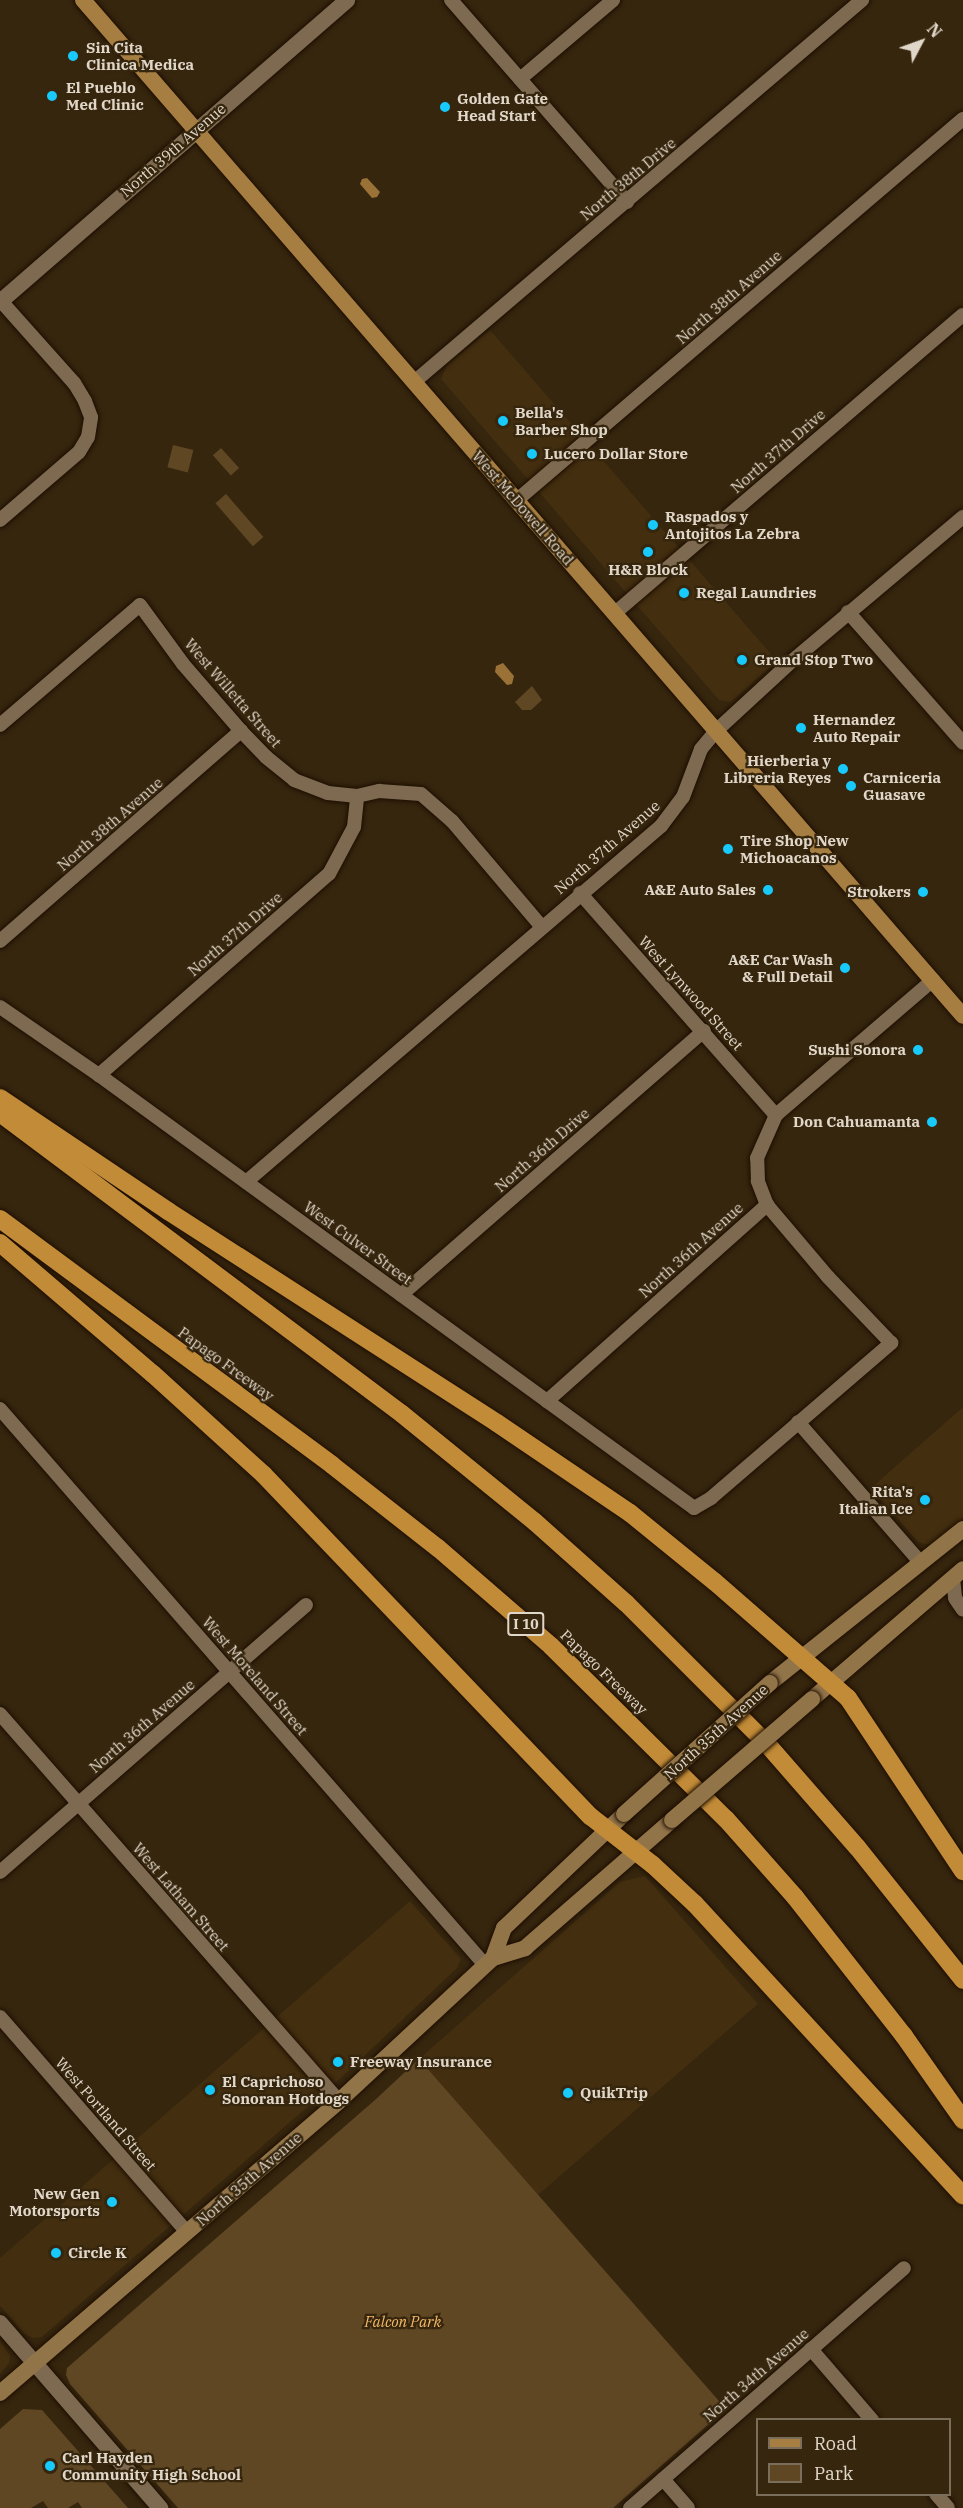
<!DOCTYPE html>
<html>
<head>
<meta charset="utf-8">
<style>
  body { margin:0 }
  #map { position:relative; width:963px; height:2508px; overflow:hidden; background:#36260e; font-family:"IBM Plex Serif",serif }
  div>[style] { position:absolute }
  .built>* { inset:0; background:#432e0f }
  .green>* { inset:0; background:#604724; transform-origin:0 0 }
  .water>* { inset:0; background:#9a7136 }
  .roads { filter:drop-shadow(0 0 2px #1d0e00) drop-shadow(0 0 2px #1d0e00) }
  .minor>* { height:14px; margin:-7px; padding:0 7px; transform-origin:7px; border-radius:7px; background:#7d6a51 }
  .tertiary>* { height:16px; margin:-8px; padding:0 8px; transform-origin:8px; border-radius:8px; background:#7d6a51 }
  .secondary>* { height:16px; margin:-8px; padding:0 8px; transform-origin:8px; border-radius:8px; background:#927449 }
  .primary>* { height:16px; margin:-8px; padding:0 8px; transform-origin:8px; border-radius:8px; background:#a67e41 }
  .motorway>* { height:18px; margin:-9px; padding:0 9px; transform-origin:9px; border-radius:9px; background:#c28b37 }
  .bridges { filter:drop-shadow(0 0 2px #1d0e00) drop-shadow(0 0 2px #1d0e00) }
  .secondary-bridge>* { height:16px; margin:-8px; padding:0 8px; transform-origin:8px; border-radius:8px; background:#927449 }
  .dots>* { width:16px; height:16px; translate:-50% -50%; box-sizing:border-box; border:3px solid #36260e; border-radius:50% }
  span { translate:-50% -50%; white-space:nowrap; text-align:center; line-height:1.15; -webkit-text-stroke:4.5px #36260e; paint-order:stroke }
  .shield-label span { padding:2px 4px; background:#36260e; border:2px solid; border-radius:4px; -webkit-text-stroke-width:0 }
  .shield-label { font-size:14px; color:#e1d7c9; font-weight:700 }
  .poi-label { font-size:15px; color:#e1d7c9; font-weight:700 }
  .left { translate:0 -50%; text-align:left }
  .right { translate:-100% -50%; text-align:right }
  .street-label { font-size:15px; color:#e1d7c9 }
  .park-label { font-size:15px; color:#f4b966; font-style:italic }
  .legend { position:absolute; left:756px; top:2418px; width:195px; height:78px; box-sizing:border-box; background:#36260e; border:2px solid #7a6d59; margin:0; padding:8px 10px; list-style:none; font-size:18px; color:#e1d7c9 }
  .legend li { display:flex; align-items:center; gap:12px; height:30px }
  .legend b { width:30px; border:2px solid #7a6d59 }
  .north { position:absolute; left:891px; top:12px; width:60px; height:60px; -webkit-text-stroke:4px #36260e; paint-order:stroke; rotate:49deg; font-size:16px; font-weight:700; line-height:24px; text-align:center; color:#e1d7c9 }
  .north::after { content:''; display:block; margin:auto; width:21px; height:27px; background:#e1d7c9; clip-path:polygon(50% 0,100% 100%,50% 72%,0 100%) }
</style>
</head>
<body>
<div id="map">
  <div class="built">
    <i style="clip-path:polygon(490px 330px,777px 661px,731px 702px,719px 700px,441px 379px,447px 365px)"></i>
    <i style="clip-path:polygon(963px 1407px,963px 1519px,932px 1544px,925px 1544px,918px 1542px,871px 1488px)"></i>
    <i style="clip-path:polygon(645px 1876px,758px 2004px,538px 2195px,419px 2059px,620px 1882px)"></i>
    <i style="clip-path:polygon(410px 1901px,461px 1959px,457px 1968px,341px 2078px,42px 2337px,32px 2338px,24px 2333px,0 2306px,0 2258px)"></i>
    <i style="clip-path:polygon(0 2341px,10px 2356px,9px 2363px,0 2374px)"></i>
  </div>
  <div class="green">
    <i style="left:173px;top:445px;width:21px;height:23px;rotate:14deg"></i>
    <i style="left:221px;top:448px;width:27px;height:11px;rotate:48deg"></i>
    <i style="left:226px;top:494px;width:57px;height:14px;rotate:49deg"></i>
    <i style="clip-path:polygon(532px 686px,542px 700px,531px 710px,522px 710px,515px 702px)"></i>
    <i style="clip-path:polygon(419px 2059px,726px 2409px,613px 2508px,178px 2508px,70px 2384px,66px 2375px,67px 2368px,375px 2100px)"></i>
    <i style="clip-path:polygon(23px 2409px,42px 2410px,128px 2508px,82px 2508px,78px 2502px,68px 2508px,48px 2508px,43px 2501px,31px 2508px,0 2508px,0 2429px)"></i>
  </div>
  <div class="water">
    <i style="clip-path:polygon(367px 178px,380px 192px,377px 197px,372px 198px,360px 184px,362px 179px)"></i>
    <i style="clip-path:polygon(503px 663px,514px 676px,512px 684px,507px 685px,495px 672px,496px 666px)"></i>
  </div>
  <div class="roads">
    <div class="minor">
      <i style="left:451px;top:0;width:268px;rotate:48.9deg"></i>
      <i style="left:520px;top:79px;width:122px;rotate:-40.3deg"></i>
      <i style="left:414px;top:382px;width:589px;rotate:-40.45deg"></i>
      <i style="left:517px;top:500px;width:587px;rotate:-40.51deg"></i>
      <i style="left:0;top:520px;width:104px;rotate:-40.7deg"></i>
      <i style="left:79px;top:452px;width:17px;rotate:-59deg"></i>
      <i style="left:88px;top:437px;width:20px;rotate:-81deg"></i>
      <i style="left:91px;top:417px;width:17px;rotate:-111deg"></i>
      <i style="left:85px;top:401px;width:21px;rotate:-121deg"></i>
      <i style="left:74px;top:383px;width:110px;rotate:-131.7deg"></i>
      <i style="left:848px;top:612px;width:174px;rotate:48.7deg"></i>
      <i style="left:615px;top:613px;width:458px;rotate:-40.6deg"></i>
      <i style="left:0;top:725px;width:184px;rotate:-40.6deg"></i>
      <i style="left:140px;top:605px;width:73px;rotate:53.9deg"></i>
      <i style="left:183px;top:664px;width:89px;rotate:49.1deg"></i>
      <i style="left:241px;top:731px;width:36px;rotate:46deg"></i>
      <i style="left:266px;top:757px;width:36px;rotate:39deg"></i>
      <i style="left:294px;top:780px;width:36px;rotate:21deg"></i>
      <i style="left:328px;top:793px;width:29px;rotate:6deg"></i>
      <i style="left:357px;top:796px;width:23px;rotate:-13deg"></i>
      <i style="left:379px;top:791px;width:42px;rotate:4.1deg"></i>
      <i style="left:421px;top:794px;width:41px;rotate:41.1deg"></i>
      <i style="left:452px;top:821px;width:138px;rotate:49.7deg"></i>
      <i style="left:580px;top:893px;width:296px;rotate:48.6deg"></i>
      <i style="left:0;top:941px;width:320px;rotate:-41.1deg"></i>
      <i style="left:0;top:1007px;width:120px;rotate:34.5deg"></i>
      <i style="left:99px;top:1075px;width:736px;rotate:36.04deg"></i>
      <i style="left:694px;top:1508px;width:20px;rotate:-30deg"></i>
      <i style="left:711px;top:1498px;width:238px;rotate:-40.7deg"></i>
      <i style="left:891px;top:1343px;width:91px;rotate:-133.7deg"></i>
      <i style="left:828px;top:1277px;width:94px;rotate:-130.3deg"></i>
      <i style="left:767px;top:1205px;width:26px;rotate:-111deg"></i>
      <i style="left:758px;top:1181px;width:23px;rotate:-92deg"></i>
      <i style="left:757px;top:1158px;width:47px;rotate:-66.2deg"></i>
      <i style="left:776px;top:1115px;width:207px;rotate:-40.7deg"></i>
      <i style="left:99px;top:1075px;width:305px;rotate:-41.2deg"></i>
      <i style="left:329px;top:874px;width:53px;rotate:-62deg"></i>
      <i style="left:354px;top:827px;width:31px;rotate:-84deg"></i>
      <i style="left:246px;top:1182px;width:547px;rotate:-40.62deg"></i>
      <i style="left:661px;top:826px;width:36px;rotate:-53deg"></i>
      <i style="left:683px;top:797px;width:51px;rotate:-69.4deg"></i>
      <i style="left:701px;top:749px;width:25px;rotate:-50deg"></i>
      <i style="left:717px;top:730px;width:102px;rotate:-42.6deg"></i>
      <i style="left:792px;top:661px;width:224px;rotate:-40.1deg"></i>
      <i style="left:401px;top:1295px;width:402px;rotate:-41.1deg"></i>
      <i style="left:547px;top:1401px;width:295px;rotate:-41.7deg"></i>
      <i style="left:0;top:1409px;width:738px;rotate:48.9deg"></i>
      <i style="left:798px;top:1422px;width:187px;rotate:48.9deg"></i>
      <i style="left:953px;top:1578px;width:20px;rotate:84deg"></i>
      <i style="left:955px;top:1598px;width:14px;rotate:56deg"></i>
      <i style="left:0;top:1714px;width:514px;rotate:48.78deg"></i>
      <i style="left:0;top:1872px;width:406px;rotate:-41.1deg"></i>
      <i style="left:0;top:2017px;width:285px;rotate:49deg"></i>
      <i style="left:811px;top:2349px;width:94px;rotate:49.3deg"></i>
      <i style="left:663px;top:2479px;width:38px;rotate:49deg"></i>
      <i style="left:936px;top:2494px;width:18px;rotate:49deg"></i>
      <i style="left:630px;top:2508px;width:364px;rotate:-41.2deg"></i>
    </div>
    <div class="tertiary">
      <i style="left:0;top:302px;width:460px;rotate:-41deg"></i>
      <i style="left:0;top:2323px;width:245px;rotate:49.1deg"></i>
    </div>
    <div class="secondary">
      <i style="left:770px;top:1683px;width:247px;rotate:-38.6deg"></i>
      <i style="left:812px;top:1699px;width:199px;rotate:-40.7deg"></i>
      <i style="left:493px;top:1958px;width:32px;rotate:-70deg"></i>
      <i style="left:504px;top:1928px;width:166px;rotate:-43.5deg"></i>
      <i style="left:0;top:2393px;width:447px;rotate:-40.7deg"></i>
      <i style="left:339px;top:2101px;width:210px;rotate:-42.9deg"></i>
      <i style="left:493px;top:1958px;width:34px;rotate:-17deg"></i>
      <i style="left:525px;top:1948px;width:195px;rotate:-41deg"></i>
    </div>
    <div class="primary">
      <i style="left:83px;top:0;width:1344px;rotate:49.1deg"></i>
    </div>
    <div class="motorway">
      <i style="left:0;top:1098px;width:202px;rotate:33.9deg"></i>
      <i style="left:168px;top:1211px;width:391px;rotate:32.8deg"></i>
      <i style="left:497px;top:1423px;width:161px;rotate:34.1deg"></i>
      <i style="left:630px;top:1513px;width:109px;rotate:39.1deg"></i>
      <i style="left:715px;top:1582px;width:176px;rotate:41.1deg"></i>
      <i style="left:848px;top:1698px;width:208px;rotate:56.4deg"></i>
      <i style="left:0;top:1113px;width:502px;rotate:36.82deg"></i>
      <i style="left:402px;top:1414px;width:171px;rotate:39.1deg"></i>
      <i style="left:535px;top:1522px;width:122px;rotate:41.7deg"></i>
      <i style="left:626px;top:1603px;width:199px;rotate:45deg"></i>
      <i style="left:767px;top:1744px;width:137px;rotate:48.9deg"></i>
      <i style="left:857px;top:1847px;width:170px;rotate:51.4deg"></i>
      <i style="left:0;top:1219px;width:413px;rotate:36.5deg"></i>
      <i style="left:332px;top:1465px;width:135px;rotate:38.1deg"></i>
      <i style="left:438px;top:1548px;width:150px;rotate:40.9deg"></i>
      <i style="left:551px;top:1646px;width:246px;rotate:44.7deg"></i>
      <i style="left:726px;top:1819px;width:104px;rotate:48.5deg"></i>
      <i style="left:795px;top:1897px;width:177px;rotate:51.9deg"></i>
      <i style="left:904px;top:2036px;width:103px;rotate:54.9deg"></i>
      <i style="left:0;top:1243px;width:201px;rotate:40.6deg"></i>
      <i style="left:153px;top:1374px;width:150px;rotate:42.3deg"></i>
      <i style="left:264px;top:1475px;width:472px;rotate:46.3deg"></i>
      <i style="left:590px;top:1816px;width:80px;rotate:37.9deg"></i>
      <i style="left:653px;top:1865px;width:57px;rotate:42.9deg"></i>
      <i style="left:695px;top:1904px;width:396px;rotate:47.4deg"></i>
    </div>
  </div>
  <div class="bridges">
    <div class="secondary-bridge">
      <i style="left:624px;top:1814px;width:196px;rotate:-41.9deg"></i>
      <i style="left:672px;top:1820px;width:185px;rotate:-40.8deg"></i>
    </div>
  </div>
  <div class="dots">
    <i style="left:73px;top:56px;background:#17cafb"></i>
    <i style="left:52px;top:96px;background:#17cafb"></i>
    <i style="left:445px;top:107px;background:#17cafb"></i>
    <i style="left:503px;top:421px;background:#17cafb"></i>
    <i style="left:532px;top:454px;background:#17cafb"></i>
    <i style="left:653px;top:525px;background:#17cafb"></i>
    <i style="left:648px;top:552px;background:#17cafb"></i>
    <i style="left:684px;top:593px;background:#17cafb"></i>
    <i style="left:742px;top:660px;background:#17cafb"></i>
    <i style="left:801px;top:728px;background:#17cafb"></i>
    <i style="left:843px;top:769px;background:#17cafb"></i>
    <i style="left:851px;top:786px;background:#17cafb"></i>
    <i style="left:728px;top:849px;background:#17cafb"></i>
    <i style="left:768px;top:890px;background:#17cafb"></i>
    <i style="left:923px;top:892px;background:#17cafb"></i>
    <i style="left:845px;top:968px;background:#17cafb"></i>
    <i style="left:918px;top:1050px;background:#17cafb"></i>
    <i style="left:932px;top:1122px;background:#17cafb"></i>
    <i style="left:925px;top:1500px;background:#17cafb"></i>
    <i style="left:338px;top:2062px;background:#17cafb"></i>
    <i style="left:210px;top:2090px;background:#17cafb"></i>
    <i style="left:568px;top:2093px;background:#17cafb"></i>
    <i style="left:112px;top:2202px;background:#17cafb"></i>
    <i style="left:56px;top:2253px;background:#17cafb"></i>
    <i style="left:50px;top:2466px;background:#17cafb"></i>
  </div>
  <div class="shield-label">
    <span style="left:526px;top:1624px">I 10</span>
  </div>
  <div class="poi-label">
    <span class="left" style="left:86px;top:56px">Sin Cita<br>Clinica Medica</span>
    <span class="left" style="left:66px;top:96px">El Pueblo<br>Med Clinic</span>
    <span class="left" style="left:457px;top:107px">Golden Gate<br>Head Start</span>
    <span class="left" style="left:515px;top:421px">Bella's<br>Barber Shop</span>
    <span class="left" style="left:544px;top:454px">Lucero Dollar Store</span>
    <span class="left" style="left:665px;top:525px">Raspados y<br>Antojitos La Zebra</span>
    <span style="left:648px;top:570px">H&amp;R Block</span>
    <span class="left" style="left:696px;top:593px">Regal Laundries</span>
    <span class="left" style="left:754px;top:660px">Grand Stop Two</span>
    <span class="left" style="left:813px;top:728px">Hernandez<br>Auto Repair</span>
    <span class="right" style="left:831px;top:769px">Hierberia y<br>Libreria Reyes</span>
    <span class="left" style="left:863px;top:786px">Carniceria<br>Guasave</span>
    <span class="left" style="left:740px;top:849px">Tire Shop New<br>Michoacanos</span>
    <span class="right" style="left:756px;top:890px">A&amp;E Auto Sales</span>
    <span class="right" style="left:911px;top:892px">Strokers</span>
    <span class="right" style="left:833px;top:968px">A&amp;E Car Wash<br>&amp; Full Detail</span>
    <span class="right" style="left:906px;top:1050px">Sushi Sonora</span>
    <span class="right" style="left:920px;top:1122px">Don Cahuamanta</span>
    <span class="right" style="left:913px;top:1500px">Rita's<br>Italian Ice</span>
    <span class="left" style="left:350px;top:2062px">Freeway Insurance</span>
    <span class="left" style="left:222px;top:2090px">El Caprichoso<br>Sonoran Hotdogs</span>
    <span class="left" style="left:580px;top:2093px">QuikTrip</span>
    <span class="right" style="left:100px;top:2202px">New Gen<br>Motorsports</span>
    <span class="left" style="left:68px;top:2253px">Circle K</span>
    <span class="left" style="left:62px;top:2466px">Carl Hayden<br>Community High School</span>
  </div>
  <div class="street-label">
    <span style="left:173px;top:150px;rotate:-41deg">North 39th Avenue</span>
    <span style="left:628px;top:179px;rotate:-40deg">North 38th Drive</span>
    <span style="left:729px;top:297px;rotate:-41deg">North 38th Avenue</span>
    <span style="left:778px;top:451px;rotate:-41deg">North 37th Drive</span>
    <span style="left:523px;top:508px;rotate:49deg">West McDowell Road</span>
    <span style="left:233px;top:693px;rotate:49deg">West Willetta Street</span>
    <span style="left:110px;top:824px;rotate:-41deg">North 38th Avenue</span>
    <span style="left:607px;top:847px;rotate:-41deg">North 37th Avenue</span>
    <span style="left:235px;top:934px;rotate:-41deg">North 37th Drive</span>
    <span style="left:691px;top:993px;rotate:48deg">West Lynwood Street</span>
    <span style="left:542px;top:1150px;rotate:-41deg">North 36th Drive</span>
    <span style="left:358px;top:1243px;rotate:36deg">West Culver Street</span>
    <span style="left:691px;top:1250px;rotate:-42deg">North 36th Avenue</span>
    <span style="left:226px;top:1364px;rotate:36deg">Papago Freeway</span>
    <span style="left:604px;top:1672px;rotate:44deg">Papago Freeway</span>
    <span style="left:255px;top:1676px;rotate:49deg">West Moreland Street</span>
    <span style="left:142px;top:1726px;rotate:-41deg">North 36th Avenue</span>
    <span style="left:716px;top:1732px;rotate:-42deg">North 35th Avenue</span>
    <span style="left:181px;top:1897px;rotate:49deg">West Latham Street</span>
    <span style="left:106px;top:2114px;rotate:49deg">West Portland Street</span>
    <span style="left:249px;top:2179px;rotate:-41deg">North 35th Avenue</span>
    <span style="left:756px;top:2375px;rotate:-41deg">North 34th Avenue</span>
  </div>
  <div class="park-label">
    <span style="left:403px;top:2322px">Falcon Park</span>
  </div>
  <ul class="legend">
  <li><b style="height:8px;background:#a67e41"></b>Road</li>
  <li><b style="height:16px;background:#604724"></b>Park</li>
  </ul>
  <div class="north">N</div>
</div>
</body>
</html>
